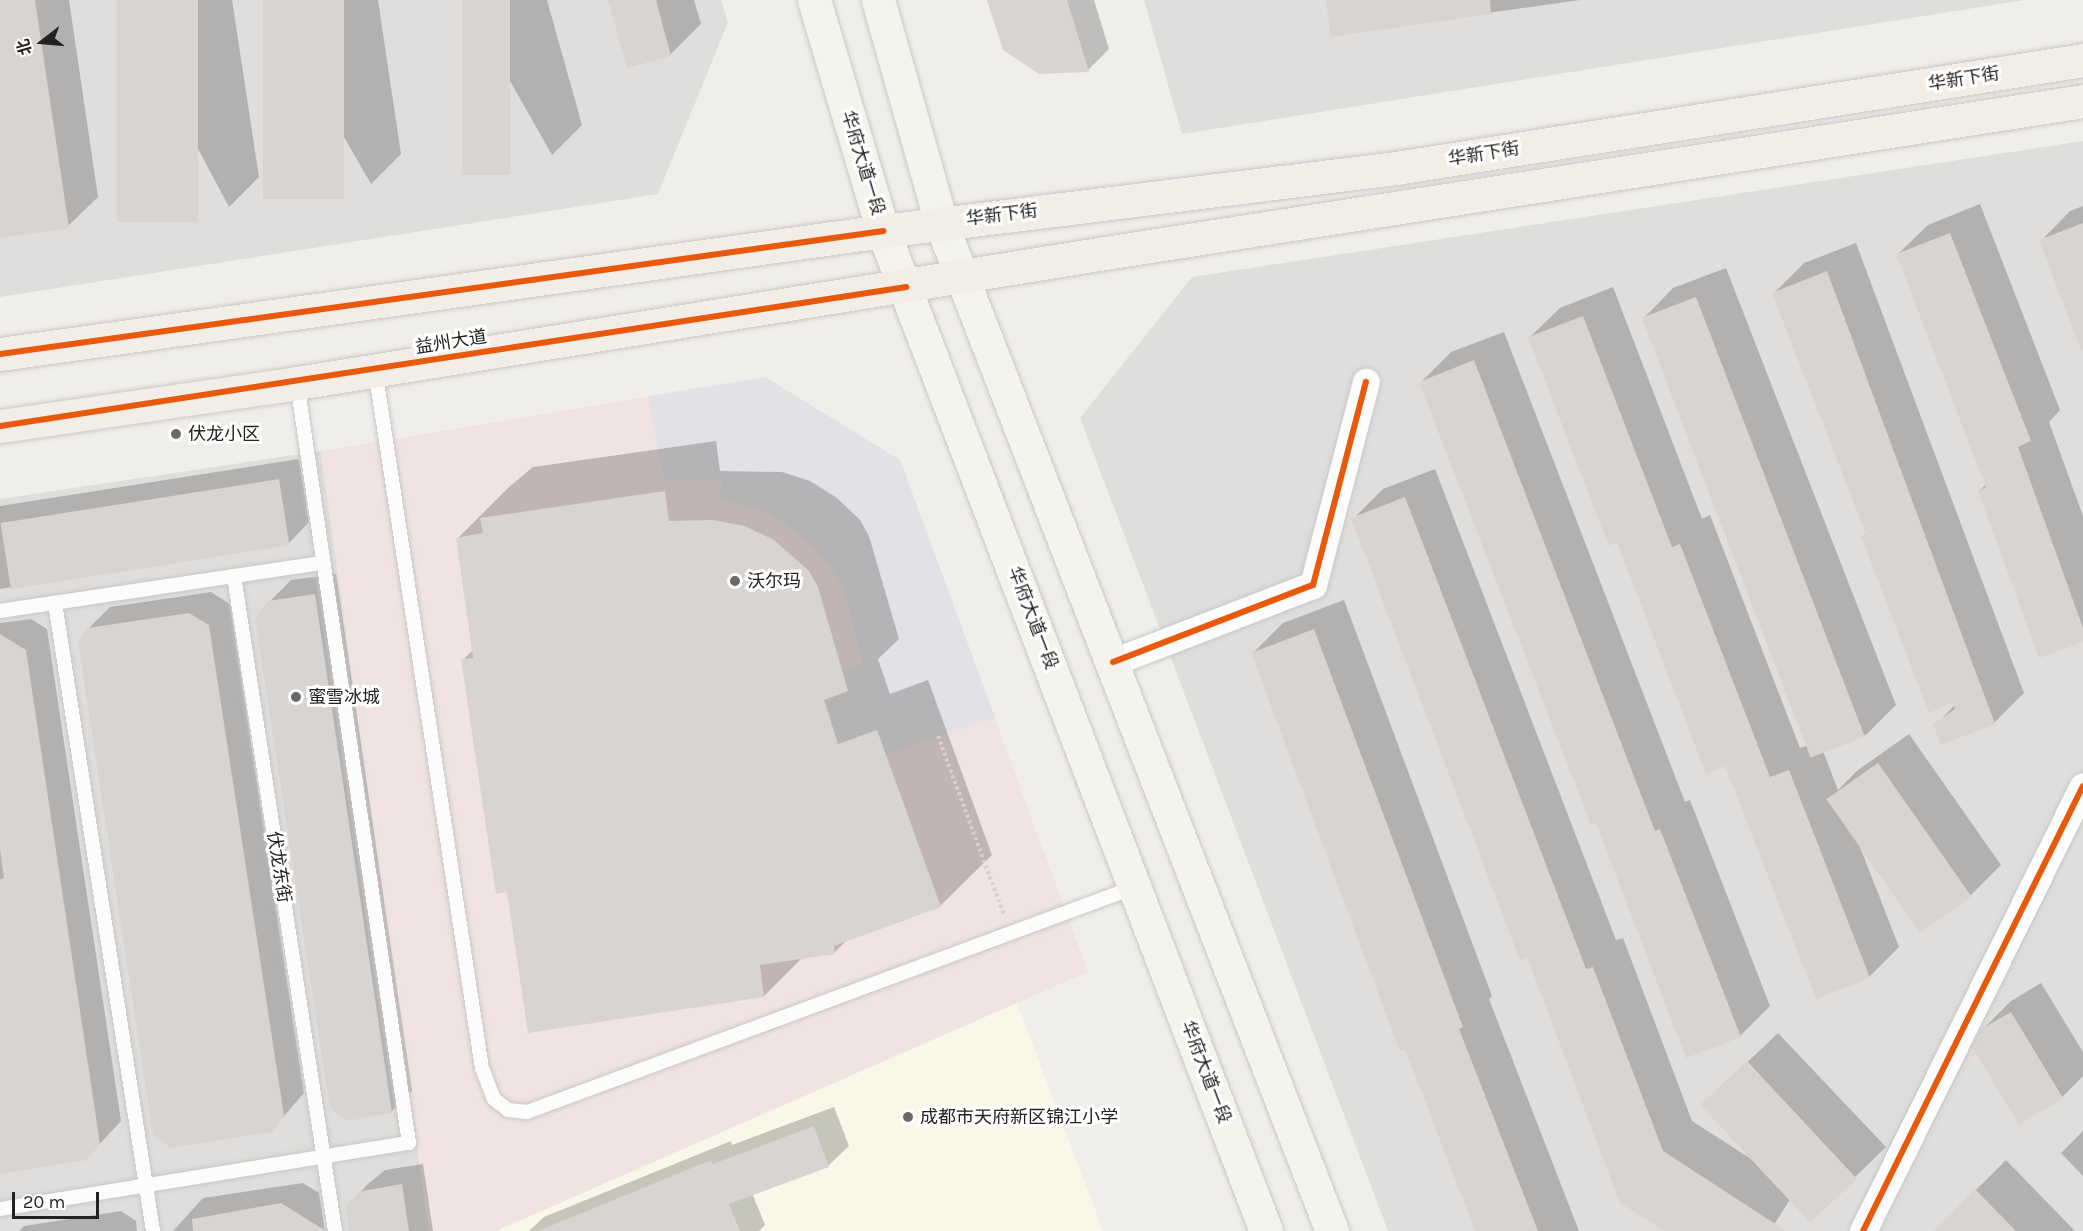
<!DOCTYPE html>
<html>
<head>
<meta charset="utf-8">
<style>
  body { margin:0 }
  #map { position:relative; width:2083px; height:1231px; overflow:hidden; background:#f0eeeb; font-family:Karla,"Noto Sans SC",sans-serif }
  div>[style] { position:absolute }
  .residential>* { inset:0; background:#dfdedc }
  .commercial>* { inset:0; background:#f1e3e1 }
  .education>* { inset:0; background:#f8f7e8 }
  .plaza>* { inset:0; background:#e2e1e5 }
  .shadow>* { inset:0; background:#0003 }
  .building>* { inset:0; background:#d7d4d2; transform-origin:0 0 }
  .path>* { height:4px; margin-top:-2px; transform-origin:0; background:repeating-linear-gradient(90deg,#dccecd 0 3px,transparent 0 6px) }
  .roads { filter:drop-shadow(0 0 2px #c9c8c7) drop-shadow(0 0 2px #c9c8c7) }
  .lane>* { height:14px; margin:-7px; padding:0 7px; transform-origin:7px; border-radius:7px; background:#fdfcfc }
  .street>* { height:27px; margin:-13.5px; padding:0 13.5px; transform-origin:13.5px; border-radius:13.5px; background:#fdfcfc }
  .secondary>* { height:33px; margin:-16.5px; padding:0 16.5px; transform-origin:16.5px; border-radius:16.5px; background:#f4f4ed }
  .primary>* { height:33px; margin:-16.5px; padding:0 16.5px; transform-origin:16.5px; border-radius:16.5px; background:#f3ede7 }
  .cycleway>* { height:6px; margin:-3px; padding:0 3px; transform-origin:3px; border-radius:3px; background:#e8590c }
  .dots>* { width:16px; height:16px; translate:-50% -50%; box-sizing:border-box; border:3px solid #fff; border-radius:50% }
  span { translate:-50% -50%; white-space:nowrap; text-align:center; line-height:1.15; -webkit-text-stroke:6px #fff; paint-order:stroke }
  .street-label { font-size:18px; color:#222 }
  .poi-label { font-size:18px; color:#222 }
  .left { translate:0 -50%; text-align:left }
  .north { position:absolute; left:12px; top:12px; width:60px; height:60px; -webkit-text-stroke:4px #fff; paint-order:stroke; rotate:254deg; font-size:16px; font-weight:700; line-height:24px; text-align:center; color:#222 }
  .north::after { content:''; display:block; margin:auto; width:21px; height:27px; background:#222; clip-path:polygon(50% 0,100% 100%,50% 72%,0 100%) }
  .scale { position:absolute; left:12px; top:1192px; width:87px; height:27px; box-sizing:border-box; border:3px solid #222; border-top:0; padding-left:8px; font-size:18px; line-height:21px; white-space:nowrap; color:#222; -webkit-text-stroke:4px #fff; paint-order:stroke }
</style>
</head>
<body>
<div id="map">
  <div class="residential">
    <i style="clip-path:polygon(0 0,721px 0,728px 22px,658px 194px,0 297px)"></i>
    <i style="clip-path:polygon(1144px 0,2024px 0,1182px 134px)"></i>
    <i style="clip-path:polygon(2083px 141px,2083px 1231px,1388px 1231px,1080px 418px,1192px 277px)"></i>
    <i style="clip-path:polygon(321px 451px,429px 1231px,0 1231px,0 499px)"></i>
  </div>
  <div class="commercial">
    <i style="clip-path:polygon(765px 377px,900px 460px,1088px 972px,496px 1231px,429px 1231px,321px 451px)"></i>
  </div>
  <div class="education">
    <i style="clip-path:polygon(1017px 1003px,1103px 1231px,496px 1231px)"></i>
  </div>
  <div class="plaza">
    <i style="clip-path:polygon(765px 377px,900px 460px,995px 717px,886px 755px,877px 730px,838px 744px,824px 700px,848px 691px,842px 669px,863px 664px,843px 588px,830px 567px,812px 545px,770px 513px,720px 499px,722px 479px,664px 481px,648px 396px)"></i>
  </div>
  <div class="shadow">
    <i style="clip-path:polygon(0 0,69px 0,98px 197px,68px 226px,0 237px)"></i>
    <i style="clip-path:polygon(119px 0,232px 0,259px 177px,229px 207px)"></i>
    <i style="clip-path:polygon(265px 0,378px 0,401px 154px,371px 184px)"></i>
    <i style="clip-path:polygon(464px 0,547px 0,582px 125px,552px 155px)"></i>
    <i style="clip-path:polygon(610px 0,694px 0,701px 24px,671px 54px,628px 66px)"></i>
    <i style="clip-path:polygon(989px 0,1094px 0,1109px 49px,1088px 70px)"></i>
    <i style="clip-path:polygon(1327px 0,1580px 0,1332px 35px)"></i>
    <i style="clip-path:polygon(1980px 204px,2060px 410px,2049px 422px,2083px 516px,2083px 640px,1979px 491px,1986px 484px,1898px 254px,1928px 225px)"></i>
    <i style="clip-path:polygon(2083px 206px,2083px 350px,2041px 241px,2070px 211px)"></i>
    <i style="clip-path:polygon(1856px 243px,2024px 693px,1994px 723px,1935px 725px,1955px 705px,1862px 537px,1867px 532px,1774px 293px,1804px 263px)"></i>
    <i style="clip-path:polygon(1726px 268px,1896px 705px,1866px 735px,1823px 751px,1838px 790px,1858px 770px,1909px 734px,2001px 865px,1971px 895px,1860px 847px,1899px 947px,1869px 977px,1726px 764px,1618px 540px,1530px 337px,1560px 308px,1613px 287px,1702px 519px,1710px 515px,1800px 748px,1809px 745px,1644px 318px,1673px 288px)"></i>
    <i style="clip-path:polygon(1504px 332px,1685px 802px,1690px 800px,1770px 1006px,1740px 1036px,1597px 821px,1421px 382px,1451px 352px)"></i>
    <i style="clip-path:polygon(716px 441px,720px 471px,782px 472px,810px 481px,837px 498px,860px 520px,869px 536px,899px 639px,878px 659px,890px 694px,928px 680px,992px 855px,940px 906px,847px 940px,835px 952px,803px 957px,764px 996px,508px 891px,463px 660px,474px 649px,458px 538px,509px 487px,533px 467px)"></i>
    <i style="clip-path:polygon(299px 459px,309px 522px,288px 544px,0 589px,0 506px)"></i>
    <i style="clip-path:polygon(1435px 469px,1616px 940px,1623px 938px,1692px 1121px,1756px 1162px,1733px 1076px,1778px 1033px,1886px 1147px,1811px 1220px,1791px 1198px,1770px 1231px,1666px 1231px,1528px 955px,1353px 519px,1383px 489px)"></i>
    <i style="clip-path:polygon(336px 574px,412px 1091px,391px 1112px,269px 602px,291px 580px)"></i>
    <i style="clip-path:polygon(211px 592px,230px 604px,304px 1093px,271px 1131px,89px 628px,110px 607px)"></i>
    <i style="clip-path:polygon(1344px 600px,1492px 996px,1489px 999px,1579px 1231px,1477px 1231px,1253px 653px,1283px 623px)"></i>
    <i style="clip-path:polygon(31px 619px,47px 629px,121px 1121px,86px 1159px,0 1172px,0 623px)"></i>
    <i style="clip-path:polygon(2041px 983px,2083px 1052px,2083px 1076px,2062px 1097px,1981px 1031px,2011px 1001px)"></i>
    <i style="clip-path:polygon(834px 1107px,849px 1146px,829px 1165px,752px 1193px,765px 1225px,759px 1231px,529px 1231px,544px 1217px,731px 1141px,732px 1145px)"></i>
    <i style="clip-path:polygon(2083px 1131px,2083px 1176px,2061px 1153px)"></i>
    <i style="clip-path:polygon(2006px 1160px,2075px 1231px,1936px 1231px,1976px 1190px)"></i>
    <i style="clip-path:polygon(423px 1164px,433px 1231px,351px 1231px,347px 1206px,368px 1184px,385px 1170px)"></i>
    <i style="clip-path:polygon(303px 1183px,319px 1193px,325px 1231px,173px 1231px,203px 1198px)"></i>
    <i style="clip-path:polygon(121px 1211px,136px 1221px,137px 1231px,19px 1231px,24px 1226px)"></i>
  </div>
  <div class="building">
    <i style="clip-path:polygon(0 0,35px 0,69px 228px,0 238px)"></i>
    <i style="left:117px;top:0;width:81px;height:222px"></i>
    <i style="left:263px;top:0;width:81px;height:199px"></i>
    <i style="left:462px;top:0;width:48px;height:175px"></i>
    <i style="clip-path:polygon(608px 0,656px 0,671px 56px,627px 68px)"></i>
    <i style="clip-path:polygon(987px 0,1067px 0,1089px 72px,1039px 74px,1003px 50px)"></i>
    <i style="clip-path:polygon(1326px 0,1490px 0,1491px 14px,1331px 37px)"></i>
    <i style="clip-path:polygon(2083px 223px,2083px 349px,2081px 350px,2039px 240px)"></i>
    <i style="clip-path:polygon(1950px 233px,2031px 441px,2018px 447px,2083px 628px,2083px 642px,2039px 658px,1978px 491px,1986px 487px,1896px 254px)"></i>
    <i style="clip-path:polygon(1827px 271px,1995px 724px,1941px 745px,1933px 724px,1955px 709px,1953px 703px,1929px 713px,1861px 536px,1866px 534px,1772px 293px)"></i>
    <i style="left:1696px;top:297px;width:471px;height:58px;rotate:69deg"></i>
    <i style="clip-path:polygon(1583px 316px,1672px 547px,1680px 544px,1770px 777px,1789px 770px,1870px 978px,1816px 999px,1725px 766px,1706px 774px,1617px 542px,1609px 546px,1528px 337px)"></i>
    <i style="clip-path:polygon(1474px 360px,1655px 831px,1660px 829px,1741px 1037px,1686px 1058px,1596px 823px,1591px 825px,1419px 382px)"></i>
    <i style="left:279px;top:479px;width:67px;height:282px;rotate:81deg"></i>
    <i style="clip-path:polygon(665px 491px,669px 521px,713px 520px,745px 526px,774px 540px,809px 571px,818px 587px,848px 691px,824px 700px,838px 744px,877px 730px,941px 907px,834px 946px,835px 954px,760px 965px,764px 997px,528px 1033px,507px 892px,496px 894px,461px 659px,473px 658px,456px 538px,483px 533px,480px 518px)"></i>
    <i style="clip-path:polygon(1405px 497px,1586px 969px,1593px 967px,1663px 1151px,1786px 1231px,1664px 1231px,1620px 1203px,1527px 957px,1520px 960px,1351px 518px)"></i>
    <i style="clip-path:polygon(315px 594px,392px 1113px,347px 1121px,330px 1108px,255px 618px,268px 601px)"></i>
    <i style="clip-path:polygon(189px 613px,209px 625px,284px 1116px,272px 1132px,171px 1148px,153px 1135px,78px 642px,87px 628px)"></i>
    <i style="clip-path:polygon(1314px 629px,1463px 1027px,1459px 1029px,1538px 1231px,1475px 1231px,1405px 1049px,1400px 1051px,1251px 653px)"></i>
    <i style="clip-path:polygon(0 634px,26px 650px,100px 1144px,87px 1160px,0 1174px,0 879px,4px 878px,0 850px)"></i>
    <i style="left:1878px;top:763px;width:163px;height:63px;rotate:55deg"></i>
    <i style="clip-path:polygon(2011px 1012px,2063px 1098px,2019px 1125px,1972px 1046px,1980px 1030px)"></i>
    <i style="left:1747px;top:1061px;width:161px;height:64px;rotate:47deg"></i>
    <i style="clip-path:polygon(814px 1126px,829px 1167px,729px 1204px,740px 1231px,538px 1231px,711px 1160px,713px 1164px)"></i>
    <i style="clip-path:polygon(402px 1184px,409px 1231px,349px 1231px,345px 1205px,362px 1191px)"></i>
    <i style="clip-path:polygon(1975px 1189px,2016px 1231px,1934px 1231px)"></i>
    <i style="clip-path:polygon(281px 1203px,326px 1231px,193px 1231px,192px 1219px)"></i>
  </div>
  <div class="path">
    <i style="left:938px;top:736px;width:191px;rotate:69.8deg"></i>
  </div>
  <div class="roads">
    <div class="lane">
      <i style="left:375px;top:369px;width:707px;rotate:81.3deg"></i>
      <i style="left:482px;top:1068px;width:33px;rotate:69deg"></i>
      <i style="left:494px;top:1099px;width:18px;rotate:38deg"></i>
      <i style="left:508px;top:1110px;width:19px;rotate:6deg"></i>
      <i style="left:527px;top:1112px;width:648px;rotate:-20.31deg"></i>
      <i style="left:234px;top:576px;width:663px;rotate:81.23deg"></i>
      <i style="left:55px;top:603px;width:636px;rotate:81.13deg"></i>
      <i style="left:0;top:611px;width:327px;rotate:-8.5deg"></i>
      <i style="left:0;top:1209px;width:414px;rotate:-9.2deg"></i>
      <i style="left:409px;top:1143px;width:768px;rotate:-98.38deg"></i>
    </div>
    <div class="street">
      <i style="left:1113px;top:662px;width:214px;rotate:-21.1deg"></i>
      <i style="left:1313px;top:585px;width:210px;rotate:-75.4deg"></i>
      <i style="left:1863px;top:1231px;width:496px;rotate:-63.7deg"></i>
    </div>
    <div class="secondary">
      <i style="left:814px;top:0;width:241px;rotate:73.4deg"></i>
      <i style="left:883px;top:231px;width:1071px;rotate:69.04deg"></i>
      <i style="left:878px;top:0;width:232px;rotate:74.2deg"></i>
      <i style="left:941px;top:223px;width:1081px;rotate:68.8deg"></i>
    </div>
    <div class="primary">
      <i style="left:0;top:354px;width:892px;rotate:-7.93deg"></i>
      <i style="left:883px;top:231px;width:517px;rotate:-7deg"></i>
      <i style="left:1396px;top:168px;width:695px;rotate:-8.93deg"></i>
      <i style="left:0;top:426px;width:300px;rotate:-8.2deg"></i>
      <i style="left:297px;top:383px;width:818px;rotate:-9.14deg"></i>
      <i style="left:1105px;top:253px;width:990px;rotate:-8.83deg"></i>
    </div>
  </div>
  <div class="cycleway">
    <i style="left:0;top:354px;width:892px;rotate:-7.93deg"></i>
    <i style="left:0;top:426px;width:917px;rotate:-8.72deg"></i>
    <i style="left:1113px;top:662px;width:214px;rotate:-21.1deg"></i>
    <i style="left:1313px;top:585px;width:210px;rotate:-75.4deg"></i>
    <i style="left:1863px;top:1231px;width:496px;rotate:-63.7deg"></i>
  </div>
  <div class="dots">
    <i style="left:176px;top:434px;background:#6a6968"></i>
    <i style="left:735px;top:581px;background:#6a6968"></i>
    <i style="left:296px;top:697px;background:#6a6968"></i>
    <i style="left:908px;top:1117px;background:#6a6968"></i>
  </div>
  <div class="street-label">
    <span style="left:1964px;top:79px;rotate:-9deg">华新下街</span>
    <span style="left:1484px;top:154px;rotate:-9deg">华新下街</span>
    <span style="left:863px;top:163px;rotate:73deg">华府大道一段</span>
    <span style="left:1002px;top:215px;rotate:-7deg">华新下街</span>
    <span style="left:451px;top:342px;rotate:-9deg">益州大道</span>
    <span style="left:1033px;top:618px;rotate:69deg">华府大道一段</span>
    <span style="left:279px;top:867px;rotate:81deg">伏龙东街</span>
    <span style="left:1206px;top:1072px;rotate:69deg">华府大道一段</span>
  </div>
  <div class="poi-label">
    <span class="left" style="left:188px;top:434px">伏龙小区</span>
    <span class="left" style="left:747px;top:581px">沃尔玛</span>
    <span class="left" style="left:308px;top:697px">蜜雪冰城</span>
    <span class="left" style="left:920px;top:1117px">成都市天府新区锦江小学</span>
  </div>
  <div class="north">北</div>
  <div class="scale">20 m</div>
</div>
</body>
</html>
